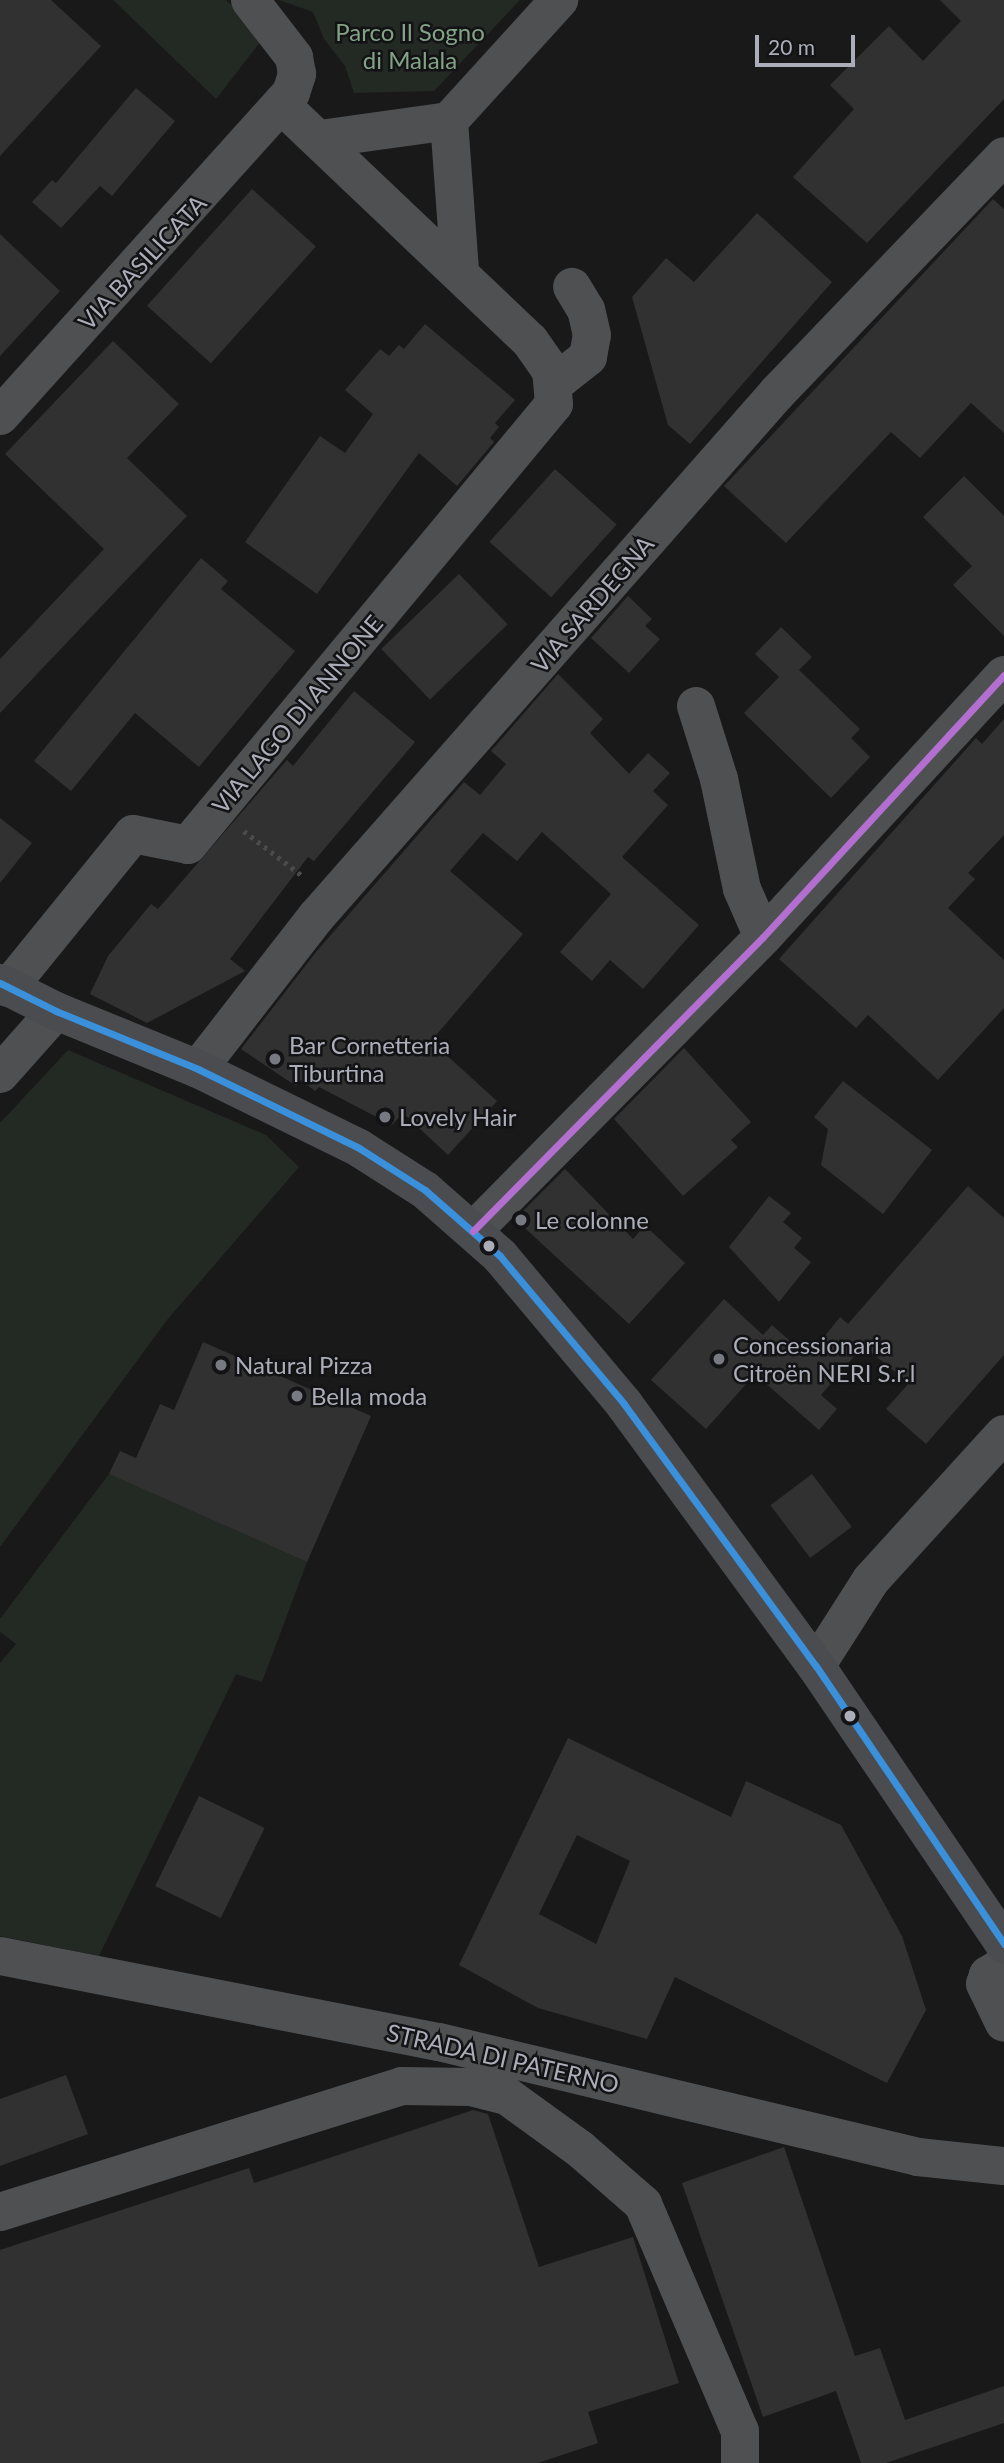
<!DOCTYPE html>
<html>
<head>
<meta charset="utf-8">
<style>
  body { margin:0 }
  #map { position:relative; width:1004px; height:2463px; overflow:hidden; background:#191919; font-family:Lato,sans-serif }
  div>[style] { position:absolute }
  .green>* { inset:0; background:#232923 }
  .building>* { inset:0; background:#313131; transform-origin:0 0 }
  .path>* { height:4.5px; margin-top:-2.25px; transform-origin:0; background:repeating-linear-gradient(90deg,#4a4b4d 0 3.5px,transparent 0 8.5px) }
  .minor>* { height:38px; margin:-19px; padding:0 19px; transform-origin:19px; border-radius:19px; background:#4f5052 }
  .major>* { height:38px; margin:-19px; padding:0 19px; transform-origin:19px; border-radius:19px; background:#4b4c4f }
  .bus-1>* { height:7px; margin:-3.5px; padding:0 3.5px; transform-origin:3.5px; border-radius:3.5px; background:#3a90db }
  .bus-2>* { height:7px; margin:-3.5px; padding:0 3.5px; transform-origin:3.5px; border-radius:3.5px; background:#b36fd0 }
  .dots>* { width:19px; height:19px; translate:-50% -50%; box-sizing:border-box; border:4px solid #131315; border-radius:50% }
  span { translate:-50% -50%; white-space:nowrap; text-align:center; line-height:1.15; -webkit-text-stroke:5px #131315; paint-order:stroke }
  .park-label { font-size:24px; color:#83a387 }
  .street-label { font-size:24px; color:#abaeb9 }
  .poi-label { font-size:24px; color:#abaeb9 }
  .left { translate:0 -50%; text-align:left }
  .scale { position:absolute; left:755px; top:35px; width:100px; height:32px; box-sizing:border-box; border:4px solid #abaeb9; border-top:0; padding-left:9px; font-size:21px; line-height:24px; white-space:nowrap; color:#abaeb9; -webkit-text-stroke:5px #131315; paint-order:stroke }
</style>
</head>
<body>
<div id="map">
  <div class="green">
    <i style="clip-path:polygon(113px 0,226px 0,265px 36px,216px 99px)"></i>
    <i style="clip-path:polygon(279px 0,520px 0,434px 91px,354px 93px,345px 66px,324px 39px,313px 12px)"></i>
    <i style="clip-path:polygon(68px 1050px,266px 1135px,299px 1167px,167px 1320px,0 1547px,0 1123px)"></i>
    <i style="clip-path:polygon(109px 1474px,307px 1562px,262px 1682px,236px 1674px,99px 1956px,0 1936px,0 1663px,16px 1644px,0 1632px,0 1619px)"></i>
  </div>
  <div class="building">
    <i style="clip-path:polygon(0 0,51px 0,101px 46px,0 156px)"></i>
    <i style="clip-path:polygon(940px 0,1004px 0,1004px 99px,867px 243px,793px 177px,854px 109px,830px 85px,889px 26px,923px 61px,961px 21px)"></i>
    <i style="clip-path:polygon(136px 88px,175px 121px,112px 196px,100px 186px,61px 228px,32px 202px,52px 180px,56px 183px)"></i>
    <i style="left:252px;top:189px;width:86px;height:157px;rotate:42deg"></i>
    <i style="clip-path:polygon(993px 199px,1004px 209px,1004px 433px,971px 403px,920px 458px,891px 432px,786px 543px,724px 486px)"></i>
    <i style="clip-path:polygon(757px 213px,832px 282px,690px 444px,668px 425px,632px 297px,666px 258px,694px 282px)"></i>
    <i style="clip-path:polygon(0 234px,60px 291px,0 356px)"></i>
    <i style="clip-path:polygon(425px 324px,515px 400px,495px 423px,499px 427px,490px 438px,494px 442px,457px 486px,419px 453px,317px 594px,245px 542px,320px 436px,345px 453px,373px 414px,345px 390px,380px 349px,389px 356px,399px 345px,404px 349px)"></i>
    <i style="clip-path:polygon(113px 341px,179px 404px,127px 458px,187px 516px,0 713px,0 659px,104px 549px,5px 454px)"></i>
    <i style="left:555px;top:469px;width:83px;height:98px;rotate:42deg"></i>
    <i style="clip-path:polygon(964px 476px,1004px 516px,1004px 636px,953px 585px,972px 566px,923px 517px)"></i>
    <i style="clip-path:polygon(201px 558px,228px 581px,221px 589px,295px 651px,199px 767px,135px 713px,71px 791px,34px 761px)"></i>
    <i style="left:459px;top:574px;width:70px;height:108px;rotate:46deg"></i>
    <i style="clip-path:polygon(628px 596px,652px 619px,645px 626px,660px 639px,629px 673px,591px 638px)"></i>
    <i style="clip-path:polygon(781px 627px,812px 657px,799px 670px,860px 729px,851px 738px,870px 757px,831px 798px,744px 713px,779px 677px,755px 654px)"></i>
    <i style="clip-path:polygon(558px 674px,603px 719px,590px 733px,629px 774px,648px 753px,670px 773px,653px 791px,668px 805px,622px 857px,699px 925px,643px 989px,610px 960px,592px 981px,560px 952px,611px 894px,542px 832px,517px 861px,483px 833px,450px 871px,523px 934px,431px 1041px,497px 1101px,448px 1155px,403px 1113px,392px 1125px,319px 1087px,315px 1091px,301px 1080px,296px 1086px,241px 1049px,316px 952px,464px 782px,480px 795px,506px 764px,491px 751px)"></i>
    <i style="clip-path:polygon(354px 691px,415px 742px,314px 861px,308px 857px,230px 959px,245px 971px,147px 1023px,90px 994px,108px 956px,151px 904px,158px 909px,287px 760px,293px 766px)"></i>
    <i style="clip-path:polygon(1004px 719px,1004px 835px,968px 873px,975px 879px,948px 908px,1004px 960px,1004px 1008px,938px 1080px,868px 1015px,856px 1028px,779px 959px,976px 738px,982px 744px)"></i>
    <i style="clip-path:polygon(0 818px,32px 843px,0 883px)"></i>
    <i style="clip-path:polygon(684px 1048px,751px 1122px,731px 1140px,738px 1147px,683px 1196px,614px 1119px)"></i>
    <i style="clip-path:polygon(843px 1081px,932px 1150px,883px 1214px,821px 1165px,828px 1129px,814px 1117px)"></i>
    <i style="clip-path:polygon(565px 1169px,633px 1239px,640px 1231px,651px 1231px,685px 1263px,629px 1324px,515px 1219px)"></i>
    <i style="clip-path:polygon(968px 1186px,1004px 1218px,1004px 1355px,926px 1444px,886px 1409px,909px 1383px,863px 1346px,821px 1395px,837px 1409px,819px 1430px,755px 1374px,706px 1429px,651px 1380px,724px 1299px,763px 1335px,772px 1325px,808px 1357px,840px 1317px,848px 1324px)"></i>
    <i style="clip-path:polygon(769px 1196px,791px 1213px,783px 1222px,802px 1238px,794px 1248px,811px 1262px,779px 1302px,729px 1247px)"></i>
    <i style="clip-path:polygon(203px 1342px,371px 1416px,307px 1562px,109px 1474px,120px 1451px,136px 1458px,160px 1404px,174px 1410px)"></i>
    <i style="left:812px;top:1474px;width:66px;height:52px;rotate:53deg"></i>
    <i style="clip-path:polygon(evenodd,568px 1738px,731px 1817px,746px 1781px,841px 1825px,902px 1936px,926px 2010px,887px 2083px,675px 1977px,647px 2039px,538px 2008px,459px 1965px,568px 1738px,577px 1835px,630px 1861px,596px 1944px,539px 1914px,577px 1835px)"></i>
    <i style="left:199px;top:1796px;width:73px;height:100px;rotate:26deg"></i>
    <i style="clip-path:polygon(66px 2075px,88px 2134px,0 2166px,0 2099px)"></i>
    <i style="clip-path:polygon(473px 2110px,488px 2114px,539px 2267px,633px 2237px,679px 2383px,588px 2412px,598px 2443px,538px 2463px,0 2463px,0 2250px,249px 2168px,254px 2183px)"></i>
    <i style="clip-path:polygon(784px 2147px,855px 2356px,880px 2348px,905px 2420px,1004px 2386px,1004px 2423px,886px 2463px,861px 2463px,836px 2391px,763px 2417px,682px 2183px)"></i>
  </div>
  <div class="path">
    <i style="left:244px;top:831px;width:76px;rotate:37.5deg"></i>
  </div>
  <div class="minor">
    <i style="left:449px;top:121px;width:164px;rotate:-47.7deg"></i>
    <i style="left:449px;top:121px;width:151px;rotate:85.8deg"></i>
    <i style="left:320px;top:139px;width:130px;rotate:-7.9deg"></i>
    <i style="left:555px;top:383px;width:42px;rotate:-38.2deg"></i>
    <i style="left:588px;top:357px;width:22px;rotate:-80deg"></i>
    <i style="left:592px;top:335px;width:26px;rotate:-103deg"></i>
    <i style="left:586px;top:310px;width:27px;rotate:-121deg"></i>
    <i style="left:0;top:416px;width:435px;rotate:-48deg"></i>
    <i style="left:291px;top:93px;width:20px;rotate:-72deg"></i>
    <i style="left:297px;top:74px;width:17px;rotate:-100deg"></i>
    <i style="left:294px;top:57px;width:72px;rotate:-127.7deg"></i>
    <i style="left:696px;top:706px;width:77px;rotate:72.5deg"></i>
    <i style="left:719px;top:779px;width:112px;rotate:78.2deg"></i>
    <i style="left:742px;top:889px;width:52px;rotate:66.4deg"></i>
    <i style="left:8px;top:988px;width:198px;rotate:-50.9deg"></i>
    <i style="left:133px;top:834px;width:56px;rotate:11.3deg"></i>
    <i style="left:188px;top:845px;width:573px;rotate:-50.31deg"></i>
    <i style="left:554px;top:404px;width:33px;rotate:-95deg"></i>
    <i style="left:551px;top:371px;width:37px;rotate:-125deg"></i>
    <i style="left:530px;top:341px;width:342px;rotate:-136.5deg"></i>
    <i style="left:198px;top:1069px;width:192px;rotate:-52.2deg"></i>
    <i style="left:316px;top:917px;width:698px;rotate:-48.66deg"></i>
    <i style="left:777px;top:393px;width:328px;rotate:-46.2deg"></i>
    <i style="left:0;top:1074px;width:84px;rotate:-48.4deg"></i>
    <i style="left:473px;top:1231px;width:413px;rotate:-45.4deg"></i>
    <i style="left:763px;top:937px;width:356px;rotate:-47.4deg"></i>
    <i style="left:816px;top:1666px;width:102px;rotate:-57.4deg"></i>
    <i style="left:871px;top:1580px;width:197px;rotate:-47.7deg"></i>
    <i style="left:0;top:1956px;width:447px;rotate:11.1deg"></i>
    <i style="left:439px;top:2042px;width:493px;rotate:13.5deg"></i>
    <i style="left:918px;top:2157px;width:86px;rotate:6deg"></i>
    <i style="left:1004px;top:1965px;width:19px;rotate:148deg"></i>
    <i style="left:988px;top:1975px;width:9px;rotate:108deg"></i>
    <i style="left:985px;top:1984px;width:43px;rotate:64deg"></i>
    <i style="left:0;top:2212px;width:421px;rotate:-17.4deg"></i>
    <i style="left:402px;top:2086px;width:69px;rotate:0.8deg"></i>
    <i style="left:471px;top:2087px;width:37px;rotate:14deg"></i>
    <i style="left:507px;top:2096px;width:90px;rotate:36deg"></i>
    <i style="left:580px;top:2149px;width:84px;rotate:41.1deg"></i>
    <i style="left:643px;top:2204px;width:247px;rotate:66.9deg"></i>
    <i style="left:740px;top:2431px;width:32px;rotate:90deg"></i>
  </div>
  <div class="major">
    <i style="left:0;top:983px;width:63px;rotate:26.6deg"></i>
    <i style="left:56px;top:1011px;width:153px;rotate:22.2deg"></i>
    <i style="left:198px;top:1069px;width:179px;rotate:26.1deg"></i>
    <i style="left:359px;top:1148px;width:78px;rotate:32.5deg"></i>
    <i style="left:425px;top:1190px;width:100px;rotate:41.3deg"></i>
    <i style="left:500px;top:1256px;width:193px;rotate:50deg"></i>
    <i style="left:624px;top:1404px;width:325px;rotate:53.8deg"></i>
    <i style="left:816px;top:1666px;width:336px;rotate:55.9deg"></i>
  </div>
  <div class="bus-1">
    <i style="left:0;top:983px;width:63px;rotate:26.6deg"></i>
    <i style="left:56px;top:1011px;width:153px;rotate:22.2deg"></i>
    <i style="left:198px;top:1069px;width:179px;rotate:26.1deg"></i>
    <i style="left:359px;top:1148px;width:78px;rotate:32.5deg"></i>
    <i style="left:425px;top:1190px;width:100px;rotate:41.3deg"></i>
    <i style="left:500px;top:1256px;width:193px;rotate:50deg"></i>
    <i style="left:624px;top:1404px;width:325px;rotate:53.8deg"></i>
    <i style="left:816px;top:1666px;width:336px;rotate:55.9deg"></i>
  </div>
  <div class="bus-2">
    <i style="left:473px;top:1231px;width:413px;rotate:-45.4deg"></i>
    <i style="left:763px;top:937px;width:356px;rotate:-47.4deg"></i>
  </div>
  <div class="dots">
    <i style="left:275px;top:1059px;background:#787a81"></i>
    <i style="left:385px;top:1117px;background:#787a81"></i>
    <i style="left:521px;top:1220px;background:#787a81"></i>
    <i style="left:489px;top:1246px;background:#abaeb9"></i>
    <i style="left:719px;top:1359px;background:#787a81"></i>
    <i style="left:221px;top:1365px;background:#787a81"></i>
    <i style="left:297px;top:1396px;background:#787a81"></i>
    <i style="left:850px;top:1716px;background:#abaeb9"></i>
  </div>
  <div class="park-label">
    <span style="left:410px;top:46px">Parco Il Sogno<br>di Malala</span>
  </div>
  <div class="street-label">
    <span style="left:142px;top:262px;rotate:-47deg">VIA BASILICATA</span>
    <span style="left:592px;top:604px;rotate:-49deg">VIA SARDEGNA</span>
    <span style="left:297px;top:714px;rotate:-50deg">VIA LAGO DI ANNONE</span>
    <span style="left:503px;top:2058px;rotate:13deg">STRADA DI PATERNO</span>
  </div>
  <div class="poi-label">
    <span class="left" style="left:289px;top:1059px">Bar Cornetteria<br>Tiburtina</span>
    <span class="left" style="left:399px;top:1117px">Lovely Hair</span>
    <span class="left" style="left:535px;top:1220px">Le colonne</span>
    <span class="left" style="left:733px;top:1359px">Concessionaria<br>Citroën NERI S.r.l</span>
    <span class="left" style="left:235px;top:1365px">Natural Pizza</span>
    <span class="left" style="left:311px;top:1396px">Bella moda</span>
  </div>
  <div class="scale">20 m</div>
</div>
</body>
</html>
